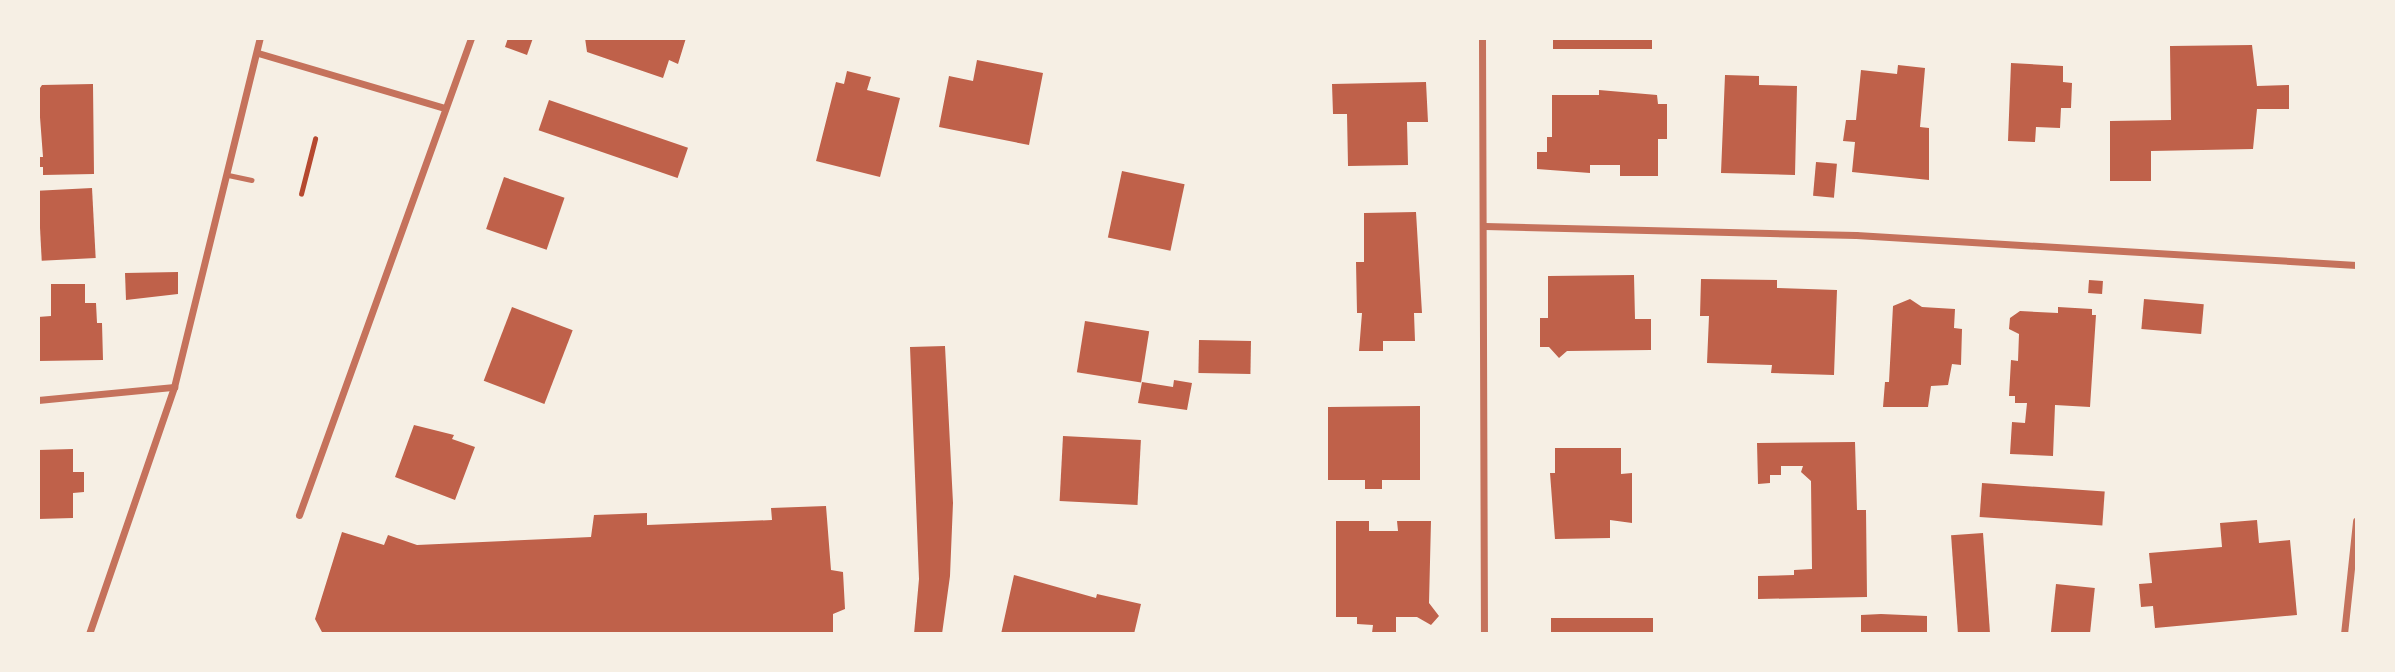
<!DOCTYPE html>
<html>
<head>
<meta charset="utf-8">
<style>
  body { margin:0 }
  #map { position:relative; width:2395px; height:672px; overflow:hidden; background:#f6efe4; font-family:Roboto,sans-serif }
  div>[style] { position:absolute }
  .building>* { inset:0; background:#bf614a; transform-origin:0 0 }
  .path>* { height:4.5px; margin:-2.25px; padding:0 2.25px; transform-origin:2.25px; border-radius:2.25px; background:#b5482f }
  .service>* { height:5px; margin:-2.5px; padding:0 2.5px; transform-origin:2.5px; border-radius:2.5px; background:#c5725c }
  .minor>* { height:7px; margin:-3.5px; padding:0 3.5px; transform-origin:3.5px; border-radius:3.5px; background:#c5725c }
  span { translate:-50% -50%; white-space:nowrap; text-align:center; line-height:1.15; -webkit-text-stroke:5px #f6efe4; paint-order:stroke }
  .frame { position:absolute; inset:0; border:40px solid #f6efe4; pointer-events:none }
</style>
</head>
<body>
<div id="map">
  <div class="building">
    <i style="clip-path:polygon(508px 38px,533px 38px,527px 55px,505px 47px)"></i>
    <i style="clip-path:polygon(585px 38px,686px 38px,678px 64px,669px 60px,663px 78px,587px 52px)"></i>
    <i style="left:1553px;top:38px;width:99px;height:11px"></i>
    <i style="clip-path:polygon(2252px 45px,2257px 86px,2289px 85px,2289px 109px,2257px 109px,2253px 149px,2151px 151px,2151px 181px,2110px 181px,2110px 121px,2171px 120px,2170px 46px)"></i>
    <i style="clip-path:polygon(977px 60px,1043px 73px,1029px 145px,939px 127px,949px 76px,973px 81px)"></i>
    <i style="clip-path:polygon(2011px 63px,2063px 66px,2063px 82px,2072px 83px,2071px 108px,2061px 108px,2060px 128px,2036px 127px,2035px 142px,2008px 141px)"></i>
    <i style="clip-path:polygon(1898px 65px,1925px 68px,1920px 127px,1929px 128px,1929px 180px,1852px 172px,1855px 142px,1843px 141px,1846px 120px,1856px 120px,1861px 70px,1897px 74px)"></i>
    <i style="clip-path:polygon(847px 71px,871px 77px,867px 90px,900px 98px,880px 177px,816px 161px,836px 82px,844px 84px)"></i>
    <i style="clip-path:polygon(1725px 75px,1759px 76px,1759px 85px,1797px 86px,1795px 175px,1721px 173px)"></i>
    <i style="clip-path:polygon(1426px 82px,1428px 122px,1407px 122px,1408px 165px,1348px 166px,1347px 114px,1333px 114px,1332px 84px)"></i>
    <i style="clip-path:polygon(93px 84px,94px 174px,43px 175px,43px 167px,38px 167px,39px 157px,43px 157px,38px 91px,42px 85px)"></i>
    <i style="clip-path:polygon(1599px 90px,1657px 95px,1658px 104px,1667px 104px,1667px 139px,1658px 139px,1658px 176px,1620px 176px,1620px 165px,1590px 165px,1590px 173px,1537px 169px,1537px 152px,1547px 152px,1547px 137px,1552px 137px,1552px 95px,1599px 95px)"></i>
    <i style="left:549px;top:100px;width:147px;height:32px;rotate:19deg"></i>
    <i style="left:1816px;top:162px;width:21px;height:34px;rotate:5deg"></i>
    <i style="left:1122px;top:171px;width:64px;height:68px;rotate:12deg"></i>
    <i style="left:504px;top:177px;width:64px;height:55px;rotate:19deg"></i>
    <i style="left:92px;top:188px;width:70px;height:54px;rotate:87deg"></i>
    <i style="clip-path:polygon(1416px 212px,1422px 313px,1414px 313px,1415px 341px,1383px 341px,1383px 351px,1359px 351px,1362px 313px,1357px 313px,1356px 262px,1364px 262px,1364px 213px)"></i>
    <i style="clip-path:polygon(178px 272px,178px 294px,126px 300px,125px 273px)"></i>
    <i style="clip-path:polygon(1634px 275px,1635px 319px,1651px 319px,1651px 350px,1567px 351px,1559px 358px,1549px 347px,1540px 347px,1540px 318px,1548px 318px,1548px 276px)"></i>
    <i style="clip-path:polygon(1701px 279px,1777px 280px,1777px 288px,1837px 290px,1834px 375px,1771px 373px,1772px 365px,1707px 363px,1709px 316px,1700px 316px)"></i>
    <i style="left:2089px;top:280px;width:14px;height:13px;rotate:4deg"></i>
    <i style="clip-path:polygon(51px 284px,85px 284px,85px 303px,96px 303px,97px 323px,102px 323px,103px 360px,38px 361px,38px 317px,51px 316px)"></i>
    <i style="clip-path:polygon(1910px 299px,1922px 307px,1955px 309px,1954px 328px,1962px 329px,1961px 365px,1952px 364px,1948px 385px,1931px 386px,1928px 407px,1883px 407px,1885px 382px,1889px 382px,1893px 306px)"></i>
    <i style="left:2144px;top:299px;width:60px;height:30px;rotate:5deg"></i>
    <i style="left:512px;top:307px;width:65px;height:79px;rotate:21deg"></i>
    <i style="clip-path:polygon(2058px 307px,2092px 309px,2092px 315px,2096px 315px,2090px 407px,2055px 405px,2053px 456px,2010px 454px,2012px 422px,2025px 423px,2027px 403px,2015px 403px,2015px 396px,2009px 396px,2011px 360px,2018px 361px,2019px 334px,2009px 329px,2010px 318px,2020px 311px,2058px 313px)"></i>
    <i style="left:1085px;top:321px;width:65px;height:52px;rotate:9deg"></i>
    <i style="left:1199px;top:340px;width:52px;height:33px;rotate:1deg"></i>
    <i style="clip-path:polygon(945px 346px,953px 503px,950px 576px,942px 634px,914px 634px,919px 579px,910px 347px)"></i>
    <i style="clip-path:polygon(1174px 380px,1192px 383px,1187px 410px,1138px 403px,1142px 382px,1173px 387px)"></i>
    <i style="clip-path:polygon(1420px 406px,1420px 480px,1382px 480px,1382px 489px,1365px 489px,1365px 480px,1328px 480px,1328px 407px)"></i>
    <i style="clip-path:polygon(414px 425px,454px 435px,452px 439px,475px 447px,455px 500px,395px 477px)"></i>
    <i style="left:1063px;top:436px;width:78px;height:65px;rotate:3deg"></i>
    <i style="clip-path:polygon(1855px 442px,1857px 510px,1866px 510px,1867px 597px,1758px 599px,1758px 576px,1794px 575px,1794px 570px,1812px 569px,1811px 481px,1801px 472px,1803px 466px,1781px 466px,1781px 475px,1770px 475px,1770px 483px,1758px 484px,1757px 443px)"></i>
    <i style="clip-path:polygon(1555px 448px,1621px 448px,1621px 474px,1632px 473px,1632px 523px,1610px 520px,1610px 538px,1555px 539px,1550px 473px,1555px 473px)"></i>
    <i style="clip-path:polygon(73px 449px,73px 472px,84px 472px,84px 492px,73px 493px,73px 518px,38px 519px,38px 450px)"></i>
    <i style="left:1982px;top:483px;width:123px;height:34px;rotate:4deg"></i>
    <i style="clip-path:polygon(826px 506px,831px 570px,843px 572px,845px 609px,833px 614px,833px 634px,323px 634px,315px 619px,342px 532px,384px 545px,388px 535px,417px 545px,591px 537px,594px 515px,647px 513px,647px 525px,772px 520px,771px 508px)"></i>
    <i style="clip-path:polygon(2257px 520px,2259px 543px,2290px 540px,2297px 615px,2155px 628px,2153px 606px,2141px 607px,2139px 584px,2152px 583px,2149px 553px,2222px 547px,2220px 523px)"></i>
    <i style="clip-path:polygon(1336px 521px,1369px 521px,1369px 531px,1398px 531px,1397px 521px,1431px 521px,1429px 603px,1439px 616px,1431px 625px,1417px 617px,1396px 617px,1396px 633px,1372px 633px,1373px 625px,1357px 624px,1357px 617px,1336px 617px)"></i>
    <i style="left:1983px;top:533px;width:101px;height:32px;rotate:86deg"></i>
    <i style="clip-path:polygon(1014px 575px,1096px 598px,1097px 594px,1141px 604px,1134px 634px,1001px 634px)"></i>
    <i style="left:2056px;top:584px;width:39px;height:50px;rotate:6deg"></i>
    <i style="clip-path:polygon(1881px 614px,1927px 616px,1927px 634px,1861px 634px,1861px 615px)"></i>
    <i style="left:1653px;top:618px;width:16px;height:102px;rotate:90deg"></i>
  </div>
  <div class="path">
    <i style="left:301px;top:194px;width:57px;rotate:-75.7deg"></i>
  </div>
  <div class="service">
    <i style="left:228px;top:175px;width:24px;rotate:12deg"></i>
  </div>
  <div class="minor">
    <i style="left:1482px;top:38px;width:596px;rotate:89.81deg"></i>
    <i style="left:258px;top:53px;width:195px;rotate:16.4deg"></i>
    <i style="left:1485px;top:226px;width:371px;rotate:1.4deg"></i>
    <i style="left:1856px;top:235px;width:501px;rotate:3.43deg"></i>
    <i style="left:38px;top:400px;width:137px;rotate:-5.5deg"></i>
    <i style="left:299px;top:515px;width:507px;rotate:-70.17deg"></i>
    <i style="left:89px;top:634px;width:261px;rotate:-71deg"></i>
    <i style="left:174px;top:387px;width:359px;rotate:-76.2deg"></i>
    <i style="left:2344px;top:634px;width:114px;rotate:-83.9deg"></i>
  </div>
  <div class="frame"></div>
</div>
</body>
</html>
